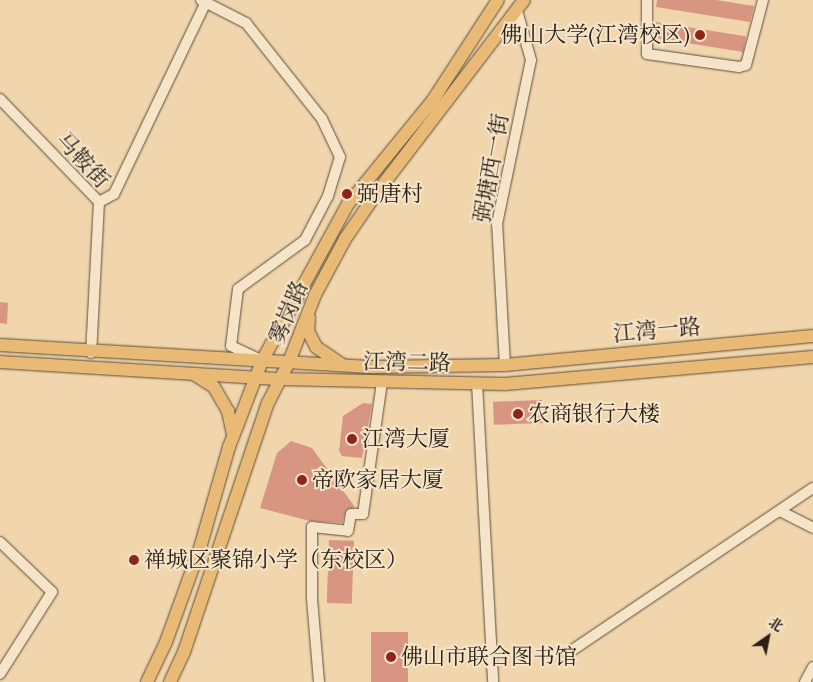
<!DOCTYPE html>
<html>
<head>
<meta charset="utf-8">
<style>
  body { margin:0 }
  #map { position:relative; width:813px; height:682px; overflow:hidden; background:#f1d5ac; font-family:"EB Garamond","Noto Serif SC",serif }
  div>[style] { position:absolute }
  .building>* { inset:0; background:#d89682; transform-origin:0 0 }
  .roads { filter:drop-shadow(0 0 1px #5c4d3b) drop-shadow(0 0 1px #5c4d3b) }
  .minor>* { height:10px; margin:-5px; padding:0 5px; transform-origin:5px; border-radius:5px; background:#f6e4c9 }
  .major>* { height:12px; margin:-6px; padding:0 6px; transform-origin:6px; border-radius:6px; background:#e8ba76 }
  .dots>* { width:14px; height:14px; translate:-50% -50%; box-sizing:border-box; border:2px solid #f6e4c9; border-radius:50% }
  span { translate:-50% -50%; white-space:nowrap; text-align:center; line-height:1.15; -webkit-text-stroke:4px #f6e4c9; paint-order:stroke }
  .poi-label { font-size:22px; color:#2a2015 }
  .right { translate:-100% -50%; text-align:right }
  .left { translate:0 -50%; text-align:left }
  .street-label { font-size:22px; color:#2a2015 }
  .north { position:absolute; left:743px; top:612px; width:50px; height:50px; -webkit-text-stroke:4px #f6e4c9; paint-order:stroke; rotate:33deg; font-size:14px; font-weight:700; line-height:20px; text-align:center; color:#2a2015 }
  .north::after { content:''; display:block; margin:auto; width:18px; height:22px; background:#2a2015; clip-path:polygon(50% 0,100% 100%,50% 72%,0 100%) }
</style>
</head>
<body>
<div id="map">
  <div class="building">
    <i style="clip-path:polygon(657px 0,716px 0,754px 6px,750px 22px,656px 7px)"></i>
    <i style="left:656px;top:22px;width:91px;height:16px;rotate:9deg"></i>
    <i style="clip-path:polygon(0 302px,8px 303px,7px 324px,0 323px)"></i>
    <i style="left:542px;top:400px;width:23px;height:49px;rotate:88deg"></i>
    <i style="clip-path:polygon(363px 403px,372px 404px,362px 458px,342px 456px,339px 451px,343px 416px)"></i>
    <i style="clip-path:polygon(291px 441px,312px 448px,355px 507px,346px 510px,342px 523px,310px 521px,260px 508px,277px 453px)"></i>
    <i style="left:329px;top:540px;width:25px;height:63px;rotate:2deg"></i>
    <i style="left:371px;top:632px;width:37px;height:50px"></i>
  </div>
  <div class="roads">
    <div class="minor">
      <i style="left:201px;top:0;width:51px;rotate:27.1deg"></i>
      <i style="left:246px;top:23px;width:122px;rotate:51.6deg"></i>
      <i style="left:322px;top:119px;width:42px;rotate:64.7deg"></i>
      <i style="left:340px;top:157px;width:41px;rotate:107.1deg"></i>
      <i style="left:328px;top:196px;width:50px;rotate:117.6deg"></i>
      <i style="left:305px;top:240px;width:83px;rotate:143.8deg"></i>
      <i style="left:238px;top:289px;width:57px;rotate:97deg"></i>
      <i style="left:231px;top:346px;width:29px;rotate:25deg"></i>
      <i style="left:647px;top:0;width:54px;rotate:90deg"></i>
      <i style="left:647px;top:54px;width:93px;rotate:8deg"></i>
      <i style="left:739px;top:67px;width:7px;rotate:-16deg"></i>
      <i style="left:746px;top:65px;width:67px;rotate:-75.3deg"></i>
      <i style="left:0;top:99px;width:143px;rotate:46.1deg"></i>
      <i style="left:99px;top:202px;width:151px;rotate:93deg"></i>
      <i style="left:99px;top:202px;width:17px;rotate:-28deg"></i>
      <i style="left:114px;top:194px;width:213px;rotate:-64.4deg"></i>
      <i style="left:505px;top:365px;width:141px;rotate:-93.2deg"></i>
      <i style="left:497px;top:224px;width:167px;rotate:-78.3deg"></i>
      <i style="left:531px;top:60px;width:51px;rotate:-105.9deg"></i>
      <i style="left:477px;top:383px;width:299px;rotate:86.9deg"></i>
      <i style="left:780px;top:511px;width:37px;rotate:27deg"></i>
      <i style="left:0;top:542px;width:72px;rotate:43.9deg"></i>
      <i style="left:52px;top:592px;width:97px;rotate:122.4deg"></i>
      <i style="left:568px;top:653px;width:295px;rotate:-34deg"></i>
      <i style="left:319px;top:682px;width:84px;rotate:-94.8deg"></i>
      <i style="left:312px;top:598px;width:71px;rotate:-90deg"></i>
      <i style="left:312px;top:527px;width:36px;rotate:6deg"></i>
      <i style="left:348px;top:531px;width:17px;rotate:-80deg"></i>
      <i style="left:351px;top:514px;width:12px"></i>
      <i style="left:363px;top:514px;width:133px;rotate:-81.8deg"></i>
      <i style="left:805px;top:682px;width:17px;rotate:-62deg"></i>
    </div>
    <div class="major">
      <i style="left:309px;top:318px;width:13px;rotate:94deg"></i>
      <i style="left:308px;top:331px;width:18px;rotate:63deg"></i>
      <i style="left:316px;top:347px;width:29px;rotate:34deg"></i>
      <i style="left:0;top:345px;width:375px;rotate:3.4deg"></i>
      <i style="left:374px;top:367px;width:131px;rotate:-0.9deg"></i>
      <i style="left:505px;top:365px;width:309px;rotate:-5.4deg"></i>
      <i style="left:0;top:362px;width:282px;rotate:3.5deg"></i>
      <i style="left:281px;top:379px;width:224px;rotate:1.3deg"></i>
      <i style="left:505px;top:384px;width:309px;rotate:-5deg"></i>
      <i style="left:195px;top:375px;width:22px;rotate:32deg"></i>
      <i style="left:214px;top:387px;width:28px;rotate:60deg"></i>
      <i style="left:228px;top:411px;width:25px;rotate:78deg"></i>
      <i style="left:147px;top:682px;width:44px;rotate:-64.6deg"></i>
      <i style="left:166px;top:642px;width:100px;rotate:-70.1deg"></i>
      <i style="left:200px;top:548px;width:105px;rotate:-74deg"></i>
      <i style="left:229px;top:447px;width:92px;rotate:-69deg"></i>
      <i style="left:262px;top:361px;width:179px;rotate:-61.3deg"></i>
      <i style="left:348px;top:204px;width:134px;rotate:-50.7deg"></i>
      <i style="left:433px;top:100px;width:119px;rotate:-57deg"></i>
      <i style="left:170px;top:682px;width:33px;rotate:-65deg"></i>
      <i style="left:184px;top:652px;width:263px;rotate:-71.4deg"></i>
      <i style="left:268px;top:403px;width:46px;rotate:-62.9deg"></i>
      <i style="left:289px;top:362px;width:72px;rotate:-68.8deg"></i>
      <i style="left:315px;top:295px;width:64px;rotate:-61.8deg"></i>
      <i style="left:345px;top:239px;width:58px;rotate:-55.5deg"></i>
      <i style="left:378px;top:191px;width:240px;rotate:-52.6deg"></i>
    </div>
  </div>
  <div class="dots">
    <i style="left:700px;top:35px;background:#8f2418"></i>
    <i style="left:347px;top:194px;background:#8f2418"></i>
    <i style="left:518px;top:414px;background:#8f2418"></i>
    <i style="left:352px;top:439px;background:#8f2418"></i>
    <i style="left:302px;top:480px;background:#8f2418"></i>
    <i style="left:134px;top:560px;background:#8f2418"></i>
    <i style="left:391px;top:657px;background:#8f2418"></i>
  </div>
  <div class="poi-label">
    <span class="right" style="left:690px;top:35px">佛山大学(江湾校区)</span>
    <span class="left" style="left:357px;top:194px">弼唐村</span>
    <span class="left" style="left:528px;top:414px">农商银行大楼</span>
    <span class="left" style="left:362px;top:439px">江湾大厦</span>
    <span class="left" style="left:312px;top:480px">帝欧家居大厦</span>
    <span class="left" style="left:144px;top:560px">禅城区聚锦小学（东校区）</span>
    <span class="left" style="left:401px;top:657px">佛山市联合图书馆</span>
  </div>
  <div class="street-label">
    <span style="left:83px;top:160px;rotate:47deg">马鞍街</span>
    <span style="left:491px;top:168px;rotate:-80deg">弼塘西一街</span>
    <span style="left:288px;top:312px;rotate:-67deg">雾岗路</span>
    <span style="left:657px;top:330px;rotate:-5deg">江湾一路</span>
    <span style="left:407px;top:362px;rotate:1deg">江湾二路</span>
  </div>
  <div class="north">北</div>
</div>
</body>
</html>
